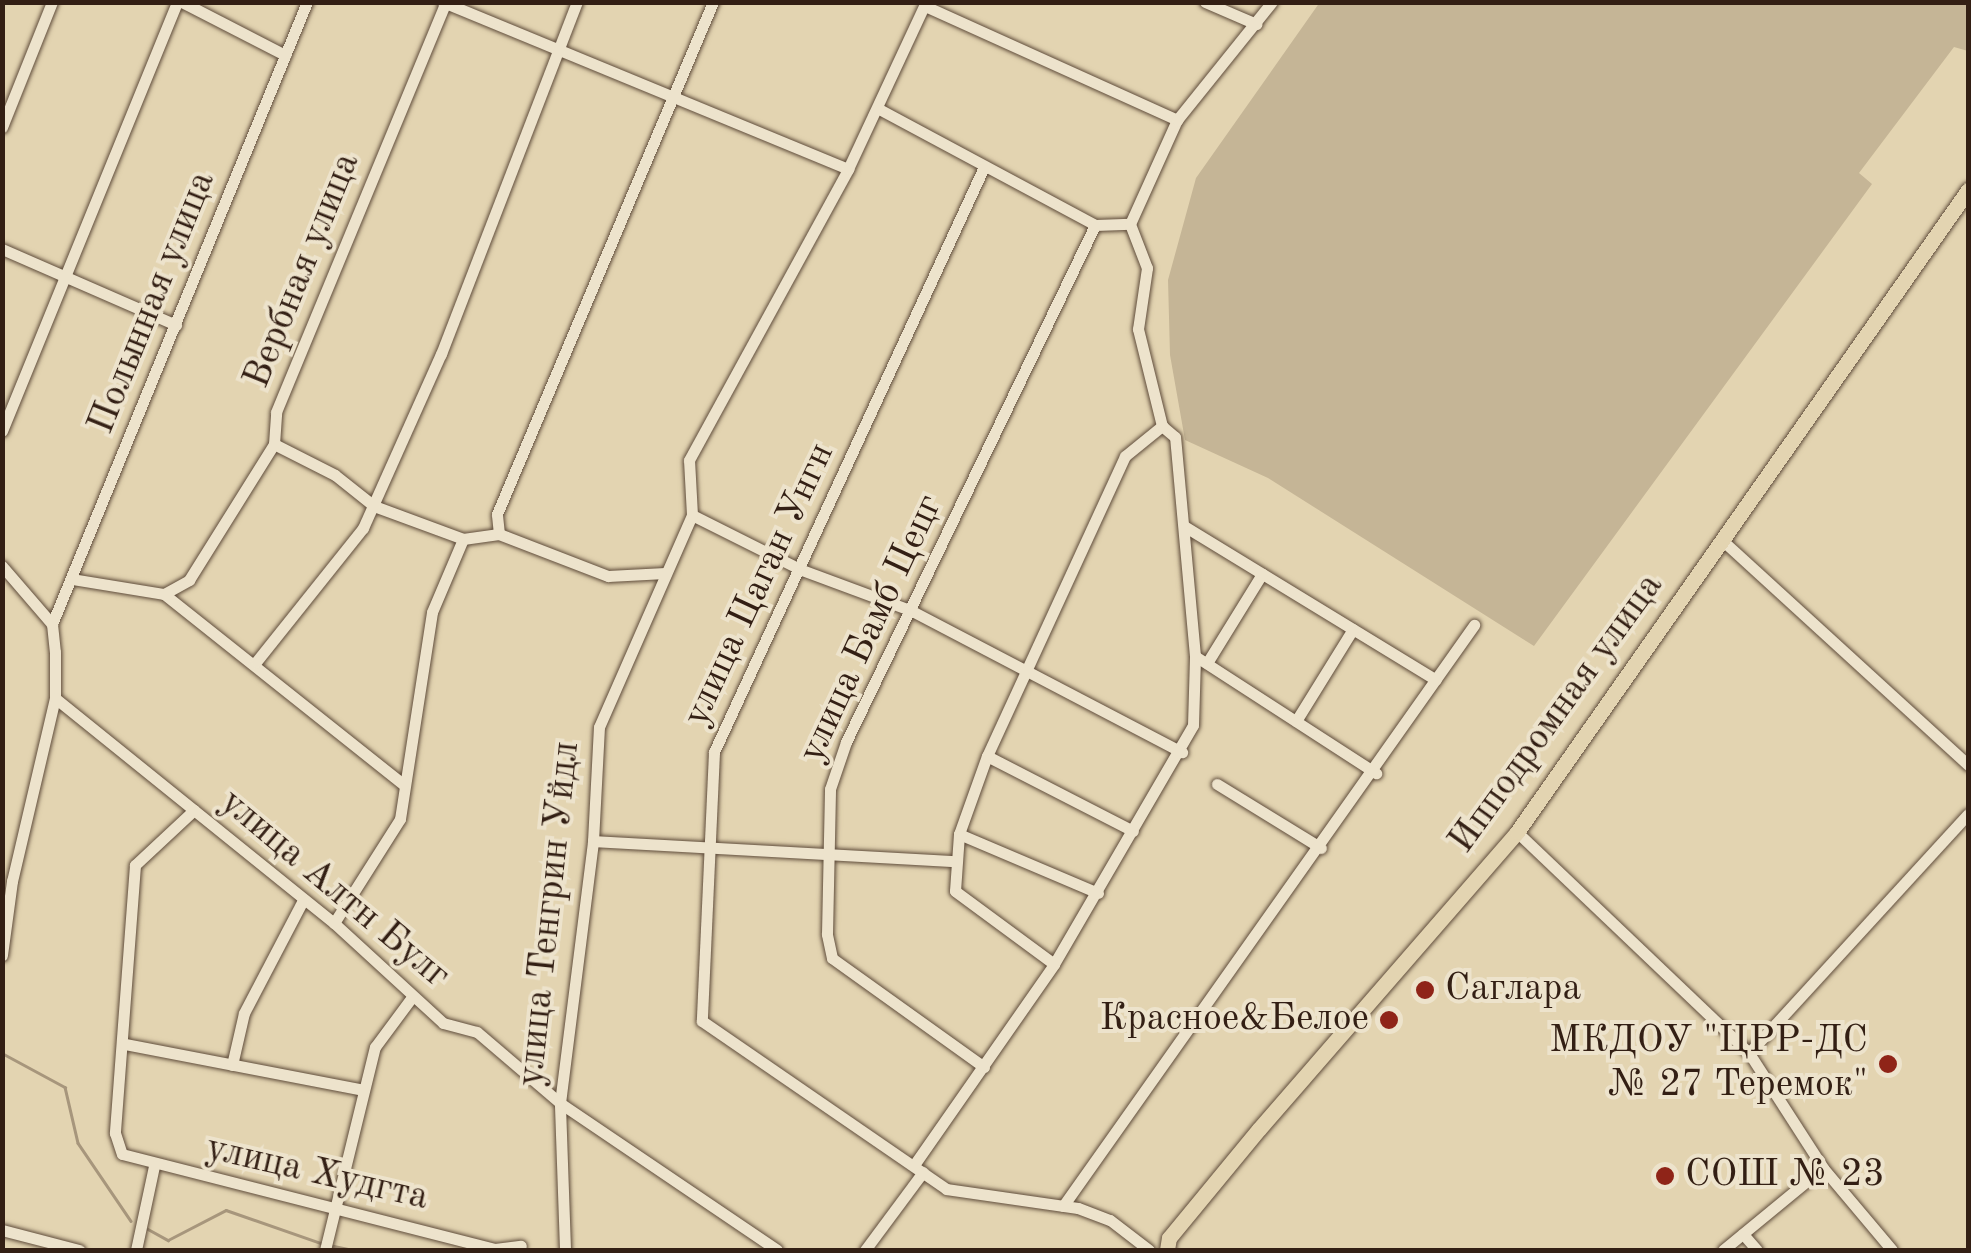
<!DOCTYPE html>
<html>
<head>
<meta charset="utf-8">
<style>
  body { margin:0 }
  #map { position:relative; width:1971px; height:1253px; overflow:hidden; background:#e3d4b1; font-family:"Old Standard TT",serif }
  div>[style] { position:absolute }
  .green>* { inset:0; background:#c5b596 }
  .stream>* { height:2.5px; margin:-1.25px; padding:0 1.25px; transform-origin:1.25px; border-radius:1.25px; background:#a7967c }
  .roads { filter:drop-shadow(0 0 2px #5f4c3b) drop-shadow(0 0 2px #5f4c3b) }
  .minor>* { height:11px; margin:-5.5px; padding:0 5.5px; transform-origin:5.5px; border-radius:5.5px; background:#ede3cc }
  .major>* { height:15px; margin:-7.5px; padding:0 7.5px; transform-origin:7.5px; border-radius:7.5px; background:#e3d4b1 }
  .dots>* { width:28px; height:28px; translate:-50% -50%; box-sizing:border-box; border:5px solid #ede3cc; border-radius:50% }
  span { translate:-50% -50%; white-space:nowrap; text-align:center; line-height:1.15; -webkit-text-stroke:8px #ede3cc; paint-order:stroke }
  .street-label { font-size:38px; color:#331f14 }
  .poi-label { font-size:38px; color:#331f14 }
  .left { translate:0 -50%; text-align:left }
  .right { translate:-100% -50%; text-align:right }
  .frame { position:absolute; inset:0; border:5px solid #331f14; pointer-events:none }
</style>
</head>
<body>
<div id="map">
  <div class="green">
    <i style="clip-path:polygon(1320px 2px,1968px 3px,1968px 51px,1954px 47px,1859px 173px,1872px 184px,1534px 646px,1268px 478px,1185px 440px,1170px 355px,1168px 280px,1196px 178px)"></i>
  </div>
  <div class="stream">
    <i style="left:2px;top:1053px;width:72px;rotate:28.4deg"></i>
    <i style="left:65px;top:1087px;width:57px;rotate:76.9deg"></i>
    <i style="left:78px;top:1143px;width:94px;rotate:55.8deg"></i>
    <i style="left:148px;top:1229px;width:23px;rotate:29deg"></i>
    <i style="left:168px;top:1240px;width:65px;rotate:-27.3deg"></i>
    <i style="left:226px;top:1210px;width:101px;rotate:19.2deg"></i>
    <i style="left:329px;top:1245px;width:25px;rotate:12deg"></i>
  </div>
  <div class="roads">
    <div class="minor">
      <i style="left:182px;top:2px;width:116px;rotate:27.2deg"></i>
      <i style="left:443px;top:2px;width:438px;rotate:22.4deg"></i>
      <i style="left:1205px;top:2px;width:56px;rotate:23.3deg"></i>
      <i style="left:925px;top:6px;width:277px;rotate:24.3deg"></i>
      <i style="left:879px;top:109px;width:245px;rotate:28.2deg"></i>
      <i style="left:1095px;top:225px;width:35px;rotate:-2deg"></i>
      <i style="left:2px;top:127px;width:135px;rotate:-68.2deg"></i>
      <i style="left:984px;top:167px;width:644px;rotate:114.78deg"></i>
      <i style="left:714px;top:752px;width:269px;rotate:92.6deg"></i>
      <i style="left:702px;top:1021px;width:296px;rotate:34.5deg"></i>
      <i style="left:946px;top:1189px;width:133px;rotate:8.2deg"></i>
      <i style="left:1078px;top:1208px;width:34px;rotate:21deg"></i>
      <i style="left:1110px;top:1220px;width:49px;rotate:37.6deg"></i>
      <i style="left:1130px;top:224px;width:114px;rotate:-65.7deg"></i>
      <i style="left:1177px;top:120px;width:151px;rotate:-51.2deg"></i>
      <i style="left:2px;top:249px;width:190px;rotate:23.6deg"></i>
      <i style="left:2px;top:431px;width:463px;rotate:-67.8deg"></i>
      <i style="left:274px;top:444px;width:68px;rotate:26.9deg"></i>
      <i style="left:335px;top:475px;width:50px;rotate:38.5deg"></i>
      <i style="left:374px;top:506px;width:95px;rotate:20.3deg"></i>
      <i style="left:463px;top:539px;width:36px;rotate:-8deg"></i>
      <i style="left:499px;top:534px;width:117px;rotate:21.1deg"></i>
      <i style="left:608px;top:576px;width:57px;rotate:-3deg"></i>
      <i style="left:692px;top:515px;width:123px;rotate:26.6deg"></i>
      <i style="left:802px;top:570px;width:117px;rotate:20.4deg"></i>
      <i style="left:912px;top:611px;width:305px;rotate:27.6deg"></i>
      <i style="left:1184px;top:526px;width:295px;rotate:31.4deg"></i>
      <i style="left:499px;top:534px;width:20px;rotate:-96deg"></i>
      <i style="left:497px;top:514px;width:556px;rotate:-67.13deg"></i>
      <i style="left:1723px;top:541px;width:332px;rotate:42.4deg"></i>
      <i style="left:2px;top:566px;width:77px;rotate:49.2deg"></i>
      <i style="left:52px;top:624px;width:28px;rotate:84deg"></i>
      <i style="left:55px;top:652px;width:46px;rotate:90deg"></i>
      <i style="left:55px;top:698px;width:188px;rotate:103.2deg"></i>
      <i style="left:12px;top:881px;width:75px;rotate:97.7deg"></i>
      <i style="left:72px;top:579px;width:93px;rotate:9.3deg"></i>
      <i style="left:164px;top:594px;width:305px;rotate:38.5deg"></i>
      <i style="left:164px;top:594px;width:29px;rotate:-29deg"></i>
      <i style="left:189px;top:580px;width:160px;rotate:-58deg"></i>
      <i style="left:274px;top:444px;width:32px;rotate:-86deg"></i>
      <i style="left:276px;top:412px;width:444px;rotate:-67.5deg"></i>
      <i style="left:52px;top:624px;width:672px;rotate:-67.71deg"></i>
      <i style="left:1195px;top:656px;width:216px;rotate:32.9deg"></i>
      <i style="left:256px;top:662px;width:171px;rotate:-51.4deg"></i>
      <i style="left:363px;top:528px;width:191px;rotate:-65.9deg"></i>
      <i style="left:441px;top:354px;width:377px;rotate:-68.9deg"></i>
      <i style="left:1207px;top:663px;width:105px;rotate:-58.3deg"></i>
      <i style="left:55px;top:698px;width:358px;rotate:38.9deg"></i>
      <i style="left:334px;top:923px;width:148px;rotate:42.5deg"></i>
      <i style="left:443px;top:1023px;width:35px;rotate:15deg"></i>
      <i style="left:477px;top:1032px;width:109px;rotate:40.5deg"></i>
      <i style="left:560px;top:1103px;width:262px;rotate:34.1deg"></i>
      <i style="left:1296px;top:721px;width:108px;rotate:-58.2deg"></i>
      <i style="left:987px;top:756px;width:164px;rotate:27.2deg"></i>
      <i style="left:1217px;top:784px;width:122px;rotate:31.6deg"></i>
      <i style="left:194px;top:810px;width:81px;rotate:137deg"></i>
      <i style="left:135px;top:865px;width:269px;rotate:94.3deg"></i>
      <i style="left:115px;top:1133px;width:22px;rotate:72deg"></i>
      <i style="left:122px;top:1154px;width:385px;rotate:14.3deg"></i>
      <i style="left:495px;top:1249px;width:26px;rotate:-7deg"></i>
      <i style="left:1517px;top:832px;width:320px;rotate:43.6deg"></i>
      <i style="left:1749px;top:1053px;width:137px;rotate:57.2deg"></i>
      <i style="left:1823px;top:1168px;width:107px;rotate:49.9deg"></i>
      <i style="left:959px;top:834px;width:151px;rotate:23deg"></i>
      <i style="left:593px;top:841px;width:362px;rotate:3.2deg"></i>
      <i style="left:334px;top:923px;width:123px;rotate:-57.6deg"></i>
      <i style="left:400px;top:819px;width:209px;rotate:-81.2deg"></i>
      <i style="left:432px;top:612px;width:79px;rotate:-67deg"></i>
      <i style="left:1054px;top:964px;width:123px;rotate:-143.6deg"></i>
      <i style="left:955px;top:891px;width:57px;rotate:-86deg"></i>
      <i style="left:959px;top:834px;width:83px;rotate:-70.3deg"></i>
      <i style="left:987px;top:756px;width:330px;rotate:-65.3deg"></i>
      <i style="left:1125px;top:456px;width:48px;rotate:-39deg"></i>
      <i style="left:125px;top:1044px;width:242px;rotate:10.9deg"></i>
      <i style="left:1749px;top:1053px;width:324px;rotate:-47.5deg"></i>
      <i style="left:232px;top:1065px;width:53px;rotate:-77deg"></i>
      <i style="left:244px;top:1013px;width:127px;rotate:-62.4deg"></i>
      <i style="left:984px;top:1067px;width:187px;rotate:-144.4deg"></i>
      <i style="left:832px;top:958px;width:25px;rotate:-102deg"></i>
      <i style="left:827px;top:934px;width:145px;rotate:-88.8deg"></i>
      <i style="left:830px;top:789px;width:50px;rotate:-71.2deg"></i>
      <i style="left:846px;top:742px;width:574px;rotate:-64.28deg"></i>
      <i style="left:914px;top:1165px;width:245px;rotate:-55.1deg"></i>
      <i style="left:1054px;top:964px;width:276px;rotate:-59.8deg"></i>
      <i style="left:1193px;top:725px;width:69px;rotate:-88.3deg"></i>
      <i style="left:1195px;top:656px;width:220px;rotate:-95.2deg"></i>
      <i style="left:1175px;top:437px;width:17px;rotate:-140deg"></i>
      <i style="left:1162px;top:426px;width:100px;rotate:-103.9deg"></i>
      <i style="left:1138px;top:329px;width:62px;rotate:-81.6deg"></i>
      <i style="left:1147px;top:268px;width:47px;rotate:-111.1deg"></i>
      <i style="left:1063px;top:1206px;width:712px;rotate:-54.72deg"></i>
      <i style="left:2px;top:1230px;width:80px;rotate:14.6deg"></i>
      <i style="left:1743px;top:1234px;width:21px;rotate:49deg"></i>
      <i style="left:565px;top:1249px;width:146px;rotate:-92deg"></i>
      <i style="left:560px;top:1103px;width:264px;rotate:-82.8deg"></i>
      <i style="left:593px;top:841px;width:114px;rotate:-87deg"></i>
      <i style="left:599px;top:727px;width:232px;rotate:-66.3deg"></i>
      <i style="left:692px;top:515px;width:55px;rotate:-93.1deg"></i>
      <i style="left:689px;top:460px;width:332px;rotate:-61.3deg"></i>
      <i style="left:848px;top:169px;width:184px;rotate:-65deg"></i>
      <i style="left:136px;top:1250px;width:86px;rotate:-77.9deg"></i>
      <i style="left:325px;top:1250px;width:209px;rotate:-76.2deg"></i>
      <i style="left:375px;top:1047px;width:62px;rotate:-53.5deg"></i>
      <i style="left:865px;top:1250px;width:97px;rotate:-53.4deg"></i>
      <i style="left:1723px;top:1250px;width:129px;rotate:-39.4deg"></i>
    </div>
    <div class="major">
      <i style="left:1167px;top:1250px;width:12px;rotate:-81deg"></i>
      <i style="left:1169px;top:1238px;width:141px;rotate:-50.5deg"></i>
      <i style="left:1259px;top:1129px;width:393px;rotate:-49deg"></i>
      <i style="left:1517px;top:832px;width:785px;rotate:-54.91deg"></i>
    </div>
  </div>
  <div class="dots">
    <i style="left:1425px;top:990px;background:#8f2418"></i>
    <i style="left:1389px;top:1020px;background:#8f2418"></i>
    <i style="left:1888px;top:1064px;background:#8f2418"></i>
    <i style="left:1665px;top:1176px;background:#8f2418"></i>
  </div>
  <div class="street-label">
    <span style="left:303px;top:271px;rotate:-68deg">Вербная улица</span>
    <span style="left:153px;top:303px;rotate:-68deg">Полынная улица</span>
    <span style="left:760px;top:585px;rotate:-65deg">улица Цаган Унгн</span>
    <span style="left:872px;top:629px;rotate:-65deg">улица Бамб Цецг</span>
    <span style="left:1557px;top:714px;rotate:-54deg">Ипподромная улица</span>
    <span style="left:334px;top:890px;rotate:40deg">улица Алтн Булг</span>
    <span style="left:550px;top:914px;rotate:-84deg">улица Тенгрин Уйдл</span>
    <span style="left:317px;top:1174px;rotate:13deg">улица Худгта</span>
  </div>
  <div class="poi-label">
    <span class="left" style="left:1445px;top:990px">Саглара</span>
    <span class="right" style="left:1369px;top:1020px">Красное&amp;Белое</span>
    <span class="right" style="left:1868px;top:1064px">МКДОУ "ЦРР-ДС<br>№ 27 Теремок"</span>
    <span class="left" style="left:1685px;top:1176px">СОШ № 23</span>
  </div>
  <div class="frame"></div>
</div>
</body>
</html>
